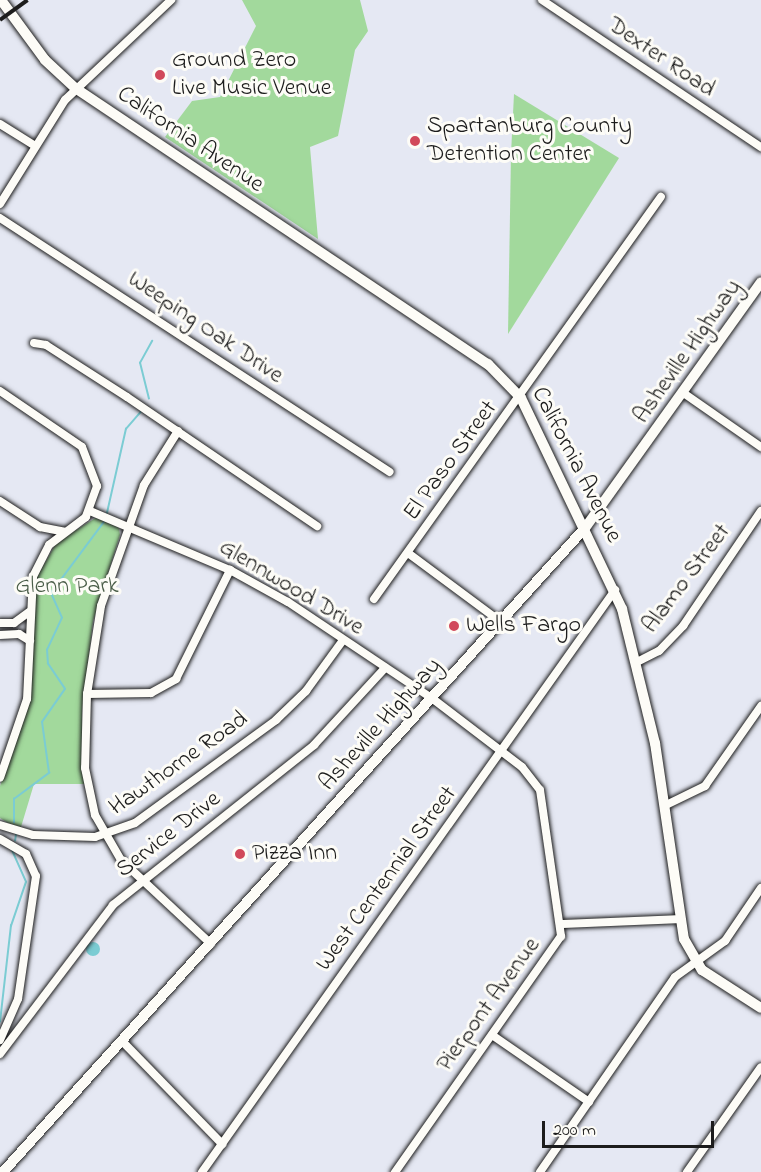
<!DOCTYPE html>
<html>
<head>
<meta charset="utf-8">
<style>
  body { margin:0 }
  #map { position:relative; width:761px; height:1172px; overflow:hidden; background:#e5e8f3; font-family:"Indie Flower",sans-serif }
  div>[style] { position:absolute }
  .green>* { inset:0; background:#a2d99c }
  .water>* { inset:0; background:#7bccd3 }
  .round { border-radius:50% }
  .stream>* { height:1.5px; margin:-0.75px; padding:0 0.75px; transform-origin:0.75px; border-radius:0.75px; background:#7bccd3 }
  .roads { filter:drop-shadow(0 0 2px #1c1c1c) drop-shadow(0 0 2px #1c1c1c) }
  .minor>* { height:8px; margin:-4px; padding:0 4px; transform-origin:4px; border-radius:4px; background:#fdfcf7 }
  .major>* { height:10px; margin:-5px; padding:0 5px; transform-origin:5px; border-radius:5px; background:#fdfcf7 }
  .rail>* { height:4px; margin-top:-2px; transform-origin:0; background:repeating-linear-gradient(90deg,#fdfcf7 0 4.5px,#1c1c1c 0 9px); box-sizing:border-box; border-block:2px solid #1c1c1c }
  .dots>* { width:16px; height:16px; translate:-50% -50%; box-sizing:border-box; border:3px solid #fdfcf7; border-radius:50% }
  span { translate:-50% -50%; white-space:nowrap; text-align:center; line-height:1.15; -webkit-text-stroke:6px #fdfcf7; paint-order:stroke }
  .street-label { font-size:24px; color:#1c1c1c }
  .poi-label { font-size:24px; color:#1c1c1c }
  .left { translate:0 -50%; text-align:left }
  .park-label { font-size:24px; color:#4b5e49 }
  .scale { position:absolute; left:542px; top:1121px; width:172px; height:27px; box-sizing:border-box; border:3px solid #1c1c1c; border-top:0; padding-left:8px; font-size:18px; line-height:21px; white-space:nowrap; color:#1c1c1c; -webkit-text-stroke:4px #fdfcf7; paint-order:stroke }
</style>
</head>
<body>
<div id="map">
  <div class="green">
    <i style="clip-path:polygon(242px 0,360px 0,368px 31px,355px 50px,338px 136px,310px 147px,318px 239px,165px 137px,192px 101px,220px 97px,256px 26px)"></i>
    <i style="clip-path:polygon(514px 94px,619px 158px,508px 334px,511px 154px)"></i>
    <i style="clip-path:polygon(97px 517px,119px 528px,120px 535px,93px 621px,82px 712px,84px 784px,34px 784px,21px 827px,8px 823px,0 818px,0 786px,30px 697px,36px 578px,57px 542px)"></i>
  </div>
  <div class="water">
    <i class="round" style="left:86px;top:942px;width:14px;height:14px"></i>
  </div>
  <div class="stream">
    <i style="left:149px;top:399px;width:37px;rotate:-104deg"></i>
    <i style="left:140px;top:363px;width:25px;rotate:-61deg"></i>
    <i style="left:107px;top:513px;width:86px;rotate:-77.3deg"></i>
    <i style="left:126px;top:429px;width:23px;rotate:-49deg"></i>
    <i style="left:14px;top:823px;width:24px;rotate:-90deg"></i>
    <i style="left:14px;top:799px;width:44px;rotate:-36.6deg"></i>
    <i style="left:49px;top:773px;width:51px;rotate:-97.8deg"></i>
    <i style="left:42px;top:722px;width:40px;rotate:-55.1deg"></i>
    <i style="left:65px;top:689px;width:30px;rotate:-124deg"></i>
    <i style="left:48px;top:664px;width:14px;rotate:-94deg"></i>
    <i style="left:47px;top:650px;width:35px;rotate:-65deg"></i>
    <i style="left:62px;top:618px;width:27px;rotate:-114deg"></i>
    <i style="left:51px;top:593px;width:89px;rotate:-53.3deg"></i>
    <i style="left:15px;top:841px;width:6px;rotate:-81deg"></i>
    <i style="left:0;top:1022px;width:97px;rotate:-83.5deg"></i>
    <i style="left:11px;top:926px;width:46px;rotate:-71.2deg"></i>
    <i style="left:26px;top:882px;width:34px;rotate:-114deg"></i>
  </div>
  <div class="roads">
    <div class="minor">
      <i style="left:542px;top:0;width:264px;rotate:33.9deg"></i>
      <i style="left:0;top:124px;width:39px;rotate:32deg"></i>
      <i style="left:0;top:204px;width:123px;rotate:-58deg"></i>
      <i style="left:65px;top:100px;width:146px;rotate:-43.3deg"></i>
      <i style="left:0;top:218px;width:465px;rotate:33.1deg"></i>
      <i style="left:34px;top:343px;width:12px;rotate:9deg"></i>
      <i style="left:46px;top:345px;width:96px;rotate:32.7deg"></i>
      <i style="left:127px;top:397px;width:230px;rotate:34.2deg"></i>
      <i style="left:0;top:391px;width:99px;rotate:34.3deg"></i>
      <i style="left:82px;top:447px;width:42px;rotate:69deg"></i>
      <i style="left:97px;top:486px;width:33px;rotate:110deg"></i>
      <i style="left:86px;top:517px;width:46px;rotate:142.9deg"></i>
      <i style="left:49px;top:545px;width:36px;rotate:117deg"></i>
      <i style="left:33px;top:577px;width:122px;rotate:92.8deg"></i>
      <i style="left:27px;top:699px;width:83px;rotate:108.9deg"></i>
      <i style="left:685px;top:394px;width:93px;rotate:34.9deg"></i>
      <i style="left:178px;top:431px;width:64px;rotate:122.2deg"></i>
      <i style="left:144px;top:485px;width:128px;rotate:109.6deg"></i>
      <i style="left:101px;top:606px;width:89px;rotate:99deg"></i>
      <i style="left:87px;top:694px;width:74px;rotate:91.5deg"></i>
      <i style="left:85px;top:768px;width:48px;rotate:78deg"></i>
      <i style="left:95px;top:815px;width:52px;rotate:60deg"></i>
      <i style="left:121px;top:860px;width:123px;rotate:43deg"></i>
      <i style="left:0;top:501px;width:48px;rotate:33deg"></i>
      <i style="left:40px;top:527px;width:25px;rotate:11deg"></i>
      <i style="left:90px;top:511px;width:152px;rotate:22.9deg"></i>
      <i style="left:230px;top:570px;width:66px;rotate:28.9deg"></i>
      <i style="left:288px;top:602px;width:174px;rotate:33.8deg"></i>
      <i style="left:433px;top:699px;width:112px;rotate:37.4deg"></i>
      <i style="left:522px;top:767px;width:29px;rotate:52deg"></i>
      <i style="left:540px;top:790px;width:148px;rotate:81.8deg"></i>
      <i style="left:561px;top:936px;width:289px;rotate:125.1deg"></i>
      <i style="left:408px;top:553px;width:116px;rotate:36.6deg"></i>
      <i style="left:374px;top:599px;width:494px;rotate:-54.5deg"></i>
      <i style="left:0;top:623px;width:14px"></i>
      <i style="left:14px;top:623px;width:19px;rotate:-36deg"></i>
      <i style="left:0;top:635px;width:19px;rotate:-3deg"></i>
      <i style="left:19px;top:634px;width:13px;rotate:32deg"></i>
      <i style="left:637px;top:662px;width:25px;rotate:-27deg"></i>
      <i style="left:659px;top:651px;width:35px;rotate:-46deg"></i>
      <i style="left:683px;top:626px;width:139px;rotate:-55.9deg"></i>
      <i style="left:87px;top:694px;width:64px;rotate:-0.9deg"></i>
      <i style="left:151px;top:693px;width:29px;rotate:-29deg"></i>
      <i style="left:176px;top:679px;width:122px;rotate:-63.6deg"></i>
      <i style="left:664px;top:806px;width:46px;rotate:-26deg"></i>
      <i style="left:705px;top:786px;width:98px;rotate:-55deg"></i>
      <i style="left:0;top:825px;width:34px;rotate:17deg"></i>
      <i style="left:33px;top:835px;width:62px;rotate:1.8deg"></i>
      <i style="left:95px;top:837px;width:42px;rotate:-19.3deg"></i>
      <i style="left:135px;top:823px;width:175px;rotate:-36.1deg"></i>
      <i style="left:276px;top:720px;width:42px;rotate:-44deg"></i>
      <i style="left:306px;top:691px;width:63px;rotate:-54deg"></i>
      <i style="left:0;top:839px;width:30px;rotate:30deg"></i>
      <i style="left:26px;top:854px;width:24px;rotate:66deg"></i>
      <i style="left:36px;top:876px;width:124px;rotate:98.3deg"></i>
      <i style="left:18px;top:999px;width:45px;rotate:113.7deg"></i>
      <i style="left:561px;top:924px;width:117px;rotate:-2.4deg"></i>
      <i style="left:492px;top:1035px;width:118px;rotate:34.6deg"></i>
      <i style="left:122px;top:1041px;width:144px;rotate:45.8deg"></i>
      <i style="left:0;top:1054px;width:187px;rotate:-52.8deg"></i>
      <i style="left:113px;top:905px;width:257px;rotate:-38.5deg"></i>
      <i style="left:314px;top:745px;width:105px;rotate:-47.3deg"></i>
      <i style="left:202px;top:1172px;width:714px;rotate:-54.64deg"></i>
      <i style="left:540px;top:1172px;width:237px;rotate:-55.3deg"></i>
      <i style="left:675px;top:977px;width:62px;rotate:-35.8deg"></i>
      <i style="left:725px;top:941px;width:64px;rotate:-55.8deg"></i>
      <i style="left:687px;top:1172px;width:128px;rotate:-54.8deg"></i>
    </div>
    <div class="major">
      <i style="left:1px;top:0;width:74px;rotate:53.7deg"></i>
      <i style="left:45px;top:60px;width:41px;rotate:43deg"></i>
      <i style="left:75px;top:88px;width:497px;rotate:33.8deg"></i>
      <i style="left:488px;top:364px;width:47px;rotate:45.9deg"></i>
      <i style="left:521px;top:398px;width:234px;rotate:64.4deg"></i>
      <i style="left:622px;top:609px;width:138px;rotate:76.2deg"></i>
      <i style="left:655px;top:743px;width:198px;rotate:81.6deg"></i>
      <i style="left:684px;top:939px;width:36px;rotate:60deg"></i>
      <i style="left:702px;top:970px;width:70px;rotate:32.8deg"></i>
      <i style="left:3px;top:1172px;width:868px;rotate:-47.9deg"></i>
      <i style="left:585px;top:528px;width:302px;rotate:-54.4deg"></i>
    </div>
  </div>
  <div class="rail">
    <i style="left:0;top:20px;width:34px;rotate:-36deg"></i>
  </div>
  <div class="dots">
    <i style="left:160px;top:75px;background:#d1495b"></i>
    <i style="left:415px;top:141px;background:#d1495b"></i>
    <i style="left:454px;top:626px;background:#d1495b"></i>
    <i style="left:240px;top:854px;background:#d1495b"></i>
  </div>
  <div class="street-label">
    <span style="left:661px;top:58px;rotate:34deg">Dexter Road</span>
    <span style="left:190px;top:140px;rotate:34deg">California Avenue</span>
    <span style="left:205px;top:328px;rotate:34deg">Weeping Oak Drive</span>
    <span style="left:688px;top:352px;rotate:-55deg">Asheville Highway</span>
    <span style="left:451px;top:461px;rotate:-54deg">El Paso Street</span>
    <span style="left:576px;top:465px;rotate:63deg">California Avenue</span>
    <span style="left:687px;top:579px;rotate:-53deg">Alamo Street</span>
    <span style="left:291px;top:588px;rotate:31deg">Glennwood Drive</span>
    <span style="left:381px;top:725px;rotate:-48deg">Asheville Highway</span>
    <span style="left:179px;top:764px;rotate:-35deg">Hawthorne Road</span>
    <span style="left:169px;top:835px;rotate:-38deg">Service Drive</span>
    <span style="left:387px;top:879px;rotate:-54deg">West Centennial Street</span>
    <span style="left:489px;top:1005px;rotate:-54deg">Pierpont Avenue</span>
  </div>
  <div class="poi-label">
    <span class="left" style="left:172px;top:75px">Ground Zero<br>Live Music Venue</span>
    <span class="left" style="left:427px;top:141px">Spartanburg County<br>Detention Center</span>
    <span class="left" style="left:466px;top:626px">Wells Fargo</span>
    <span class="left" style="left:252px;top:854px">Pizza Inn</span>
  </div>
  <div class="park-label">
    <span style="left:67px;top:587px">Glenn Park</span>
  </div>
  <div class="scale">200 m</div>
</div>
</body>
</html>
